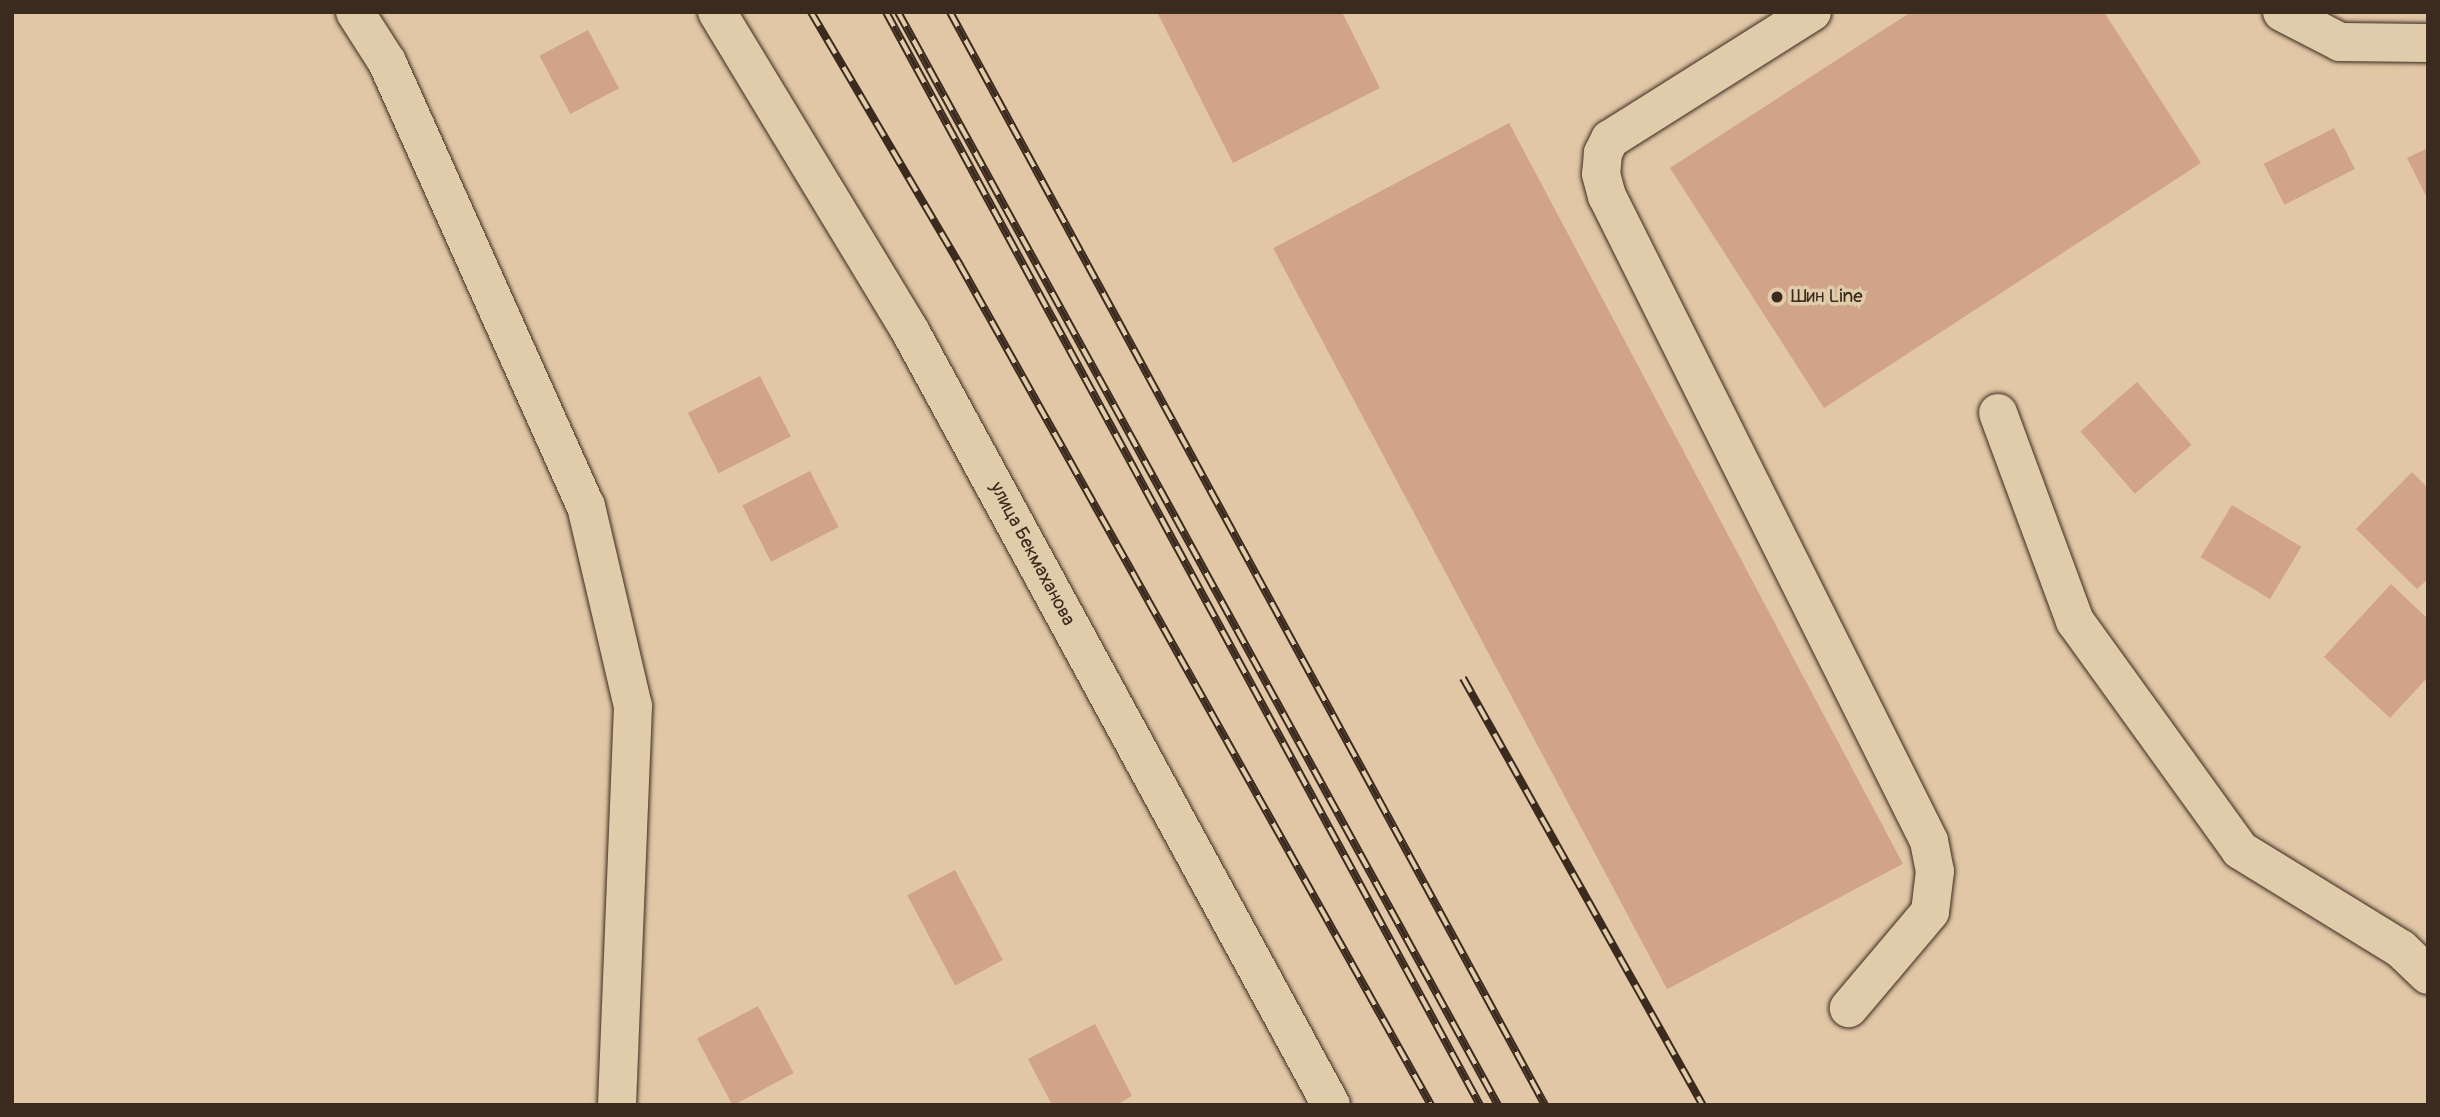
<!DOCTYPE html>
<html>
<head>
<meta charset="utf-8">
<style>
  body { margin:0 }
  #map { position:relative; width:2440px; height:1117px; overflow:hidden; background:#e1c7a6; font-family:Pangolin,sans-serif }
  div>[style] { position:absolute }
  .building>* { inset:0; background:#d1a389; transform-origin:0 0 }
  .roads { filter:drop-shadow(0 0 2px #3b2a1e) drop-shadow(0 0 2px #3b2a1e) }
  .minor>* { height:38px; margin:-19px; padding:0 19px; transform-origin:19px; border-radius:19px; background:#e0ccaa }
  .rail>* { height:8px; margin-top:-4px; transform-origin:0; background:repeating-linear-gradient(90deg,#e0ccaa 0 16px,#3b2a1e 0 32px); box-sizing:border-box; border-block:2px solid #3b2a1e }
  .dots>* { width:19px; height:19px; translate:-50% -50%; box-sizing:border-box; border:4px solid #e0ccaa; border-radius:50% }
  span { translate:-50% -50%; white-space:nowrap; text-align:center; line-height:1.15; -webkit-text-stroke:7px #e0ccaa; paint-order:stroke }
  .poi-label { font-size:19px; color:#3b2a1e }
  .left { translate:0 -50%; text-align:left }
  .street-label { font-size:19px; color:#3b2a1e }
  .frame { position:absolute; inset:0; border:14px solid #3b2a1e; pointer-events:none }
</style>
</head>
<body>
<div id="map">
  <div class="building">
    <i style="clip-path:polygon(1157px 12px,1342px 12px,1380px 88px,1233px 163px)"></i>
    <i style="clip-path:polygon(1911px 12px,2104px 12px,2201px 163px,1824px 408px,1670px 168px)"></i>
    <i style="left:588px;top:30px;width:66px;height:55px;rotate:62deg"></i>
    <i style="left:1509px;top:123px;width:839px;height:267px;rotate:62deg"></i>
    <i style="left:2334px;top:128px;width:46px;height:79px;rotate:63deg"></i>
    <i style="clip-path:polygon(2428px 148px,2428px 200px,2407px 158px)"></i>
    <i style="left:760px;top:376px;width:68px;height:81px;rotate:63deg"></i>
    <i style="left:2137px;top:382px;width:83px;height:75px;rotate:49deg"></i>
    <i style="left:810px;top:471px;width:63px;height:76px;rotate:63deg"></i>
    <i style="clip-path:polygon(2412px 472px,2428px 488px,2428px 579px,2417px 589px,2356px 529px)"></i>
    <i style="left:2232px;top:505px;width:81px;height:61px;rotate:31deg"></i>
    <i style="clip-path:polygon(2391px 584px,2428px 619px,2428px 677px,2390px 718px,2324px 657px)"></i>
    <i style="left:955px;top:870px;width:102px;height:54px;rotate:62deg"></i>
    <i style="left:758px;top:1006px;width:76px;height:69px;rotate:62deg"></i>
    <i style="clip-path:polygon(1095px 1024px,1132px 1096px,1116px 1105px,1052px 1105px,1028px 1059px)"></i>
  </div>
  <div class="roads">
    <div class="minor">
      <i style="left:355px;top:12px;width:59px;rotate:57.4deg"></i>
      <i style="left:387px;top:62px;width:487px;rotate:65.9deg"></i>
      <i style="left:586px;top:506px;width:205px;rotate:76.8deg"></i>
      <i style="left:633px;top:706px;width:399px;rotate:92.3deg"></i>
      <i style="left:717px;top:12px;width:371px;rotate:58.8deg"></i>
      <i style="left:909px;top:329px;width:883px;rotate:61.46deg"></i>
      <i style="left:1812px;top:12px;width:239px;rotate:147.8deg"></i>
      <i style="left:1610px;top:139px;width:16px;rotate:117deg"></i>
      <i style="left:1603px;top:153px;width:21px;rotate:95deg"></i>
      <i style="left:1601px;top:174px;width:23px;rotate:75deg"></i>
      <i style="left:1607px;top:196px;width:721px;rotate:63.47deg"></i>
      <i style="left:1929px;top:841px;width:31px;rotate:79deg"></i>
      <i style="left:1935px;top:871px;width:41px;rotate:97deg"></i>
      <i style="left:1930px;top:912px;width:126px;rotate:130.2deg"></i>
      <i style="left:2282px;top:12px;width:65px;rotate:27.3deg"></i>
      <i style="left:2340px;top:42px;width:88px;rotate:0.7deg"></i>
      <i style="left:1998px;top:413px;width:222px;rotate:69.7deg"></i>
      <i style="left:2075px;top:621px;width:282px;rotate:54.2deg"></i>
      <i style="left:2240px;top:850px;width:189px;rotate:31.6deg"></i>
      <i style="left:2401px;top:949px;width:37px;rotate:44deg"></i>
    </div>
  </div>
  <div class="rail">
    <i style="left:811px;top:12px;width:294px;rotate:59.5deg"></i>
    <i style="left:960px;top:265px;width:963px;rotate:60.72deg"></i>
    <i style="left:886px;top:12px;width:1244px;rotate:61.48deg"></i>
    <i style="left:898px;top:12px;width:1247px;rotate:61.24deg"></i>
    <i style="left:950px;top:12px;width:1244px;rotate:61.44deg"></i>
    <i style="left:1463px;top:678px;width:490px;rotate:60.7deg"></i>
  </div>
  <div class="dots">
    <i style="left:1777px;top:297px;background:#3b2a1e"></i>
  </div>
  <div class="poi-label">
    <span class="left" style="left:1791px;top:297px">Шин Line</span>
  </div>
  <div class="street-label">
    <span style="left:1032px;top:554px;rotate:62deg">улица Бекмаханова</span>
  </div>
  <div class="frame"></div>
</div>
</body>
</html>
